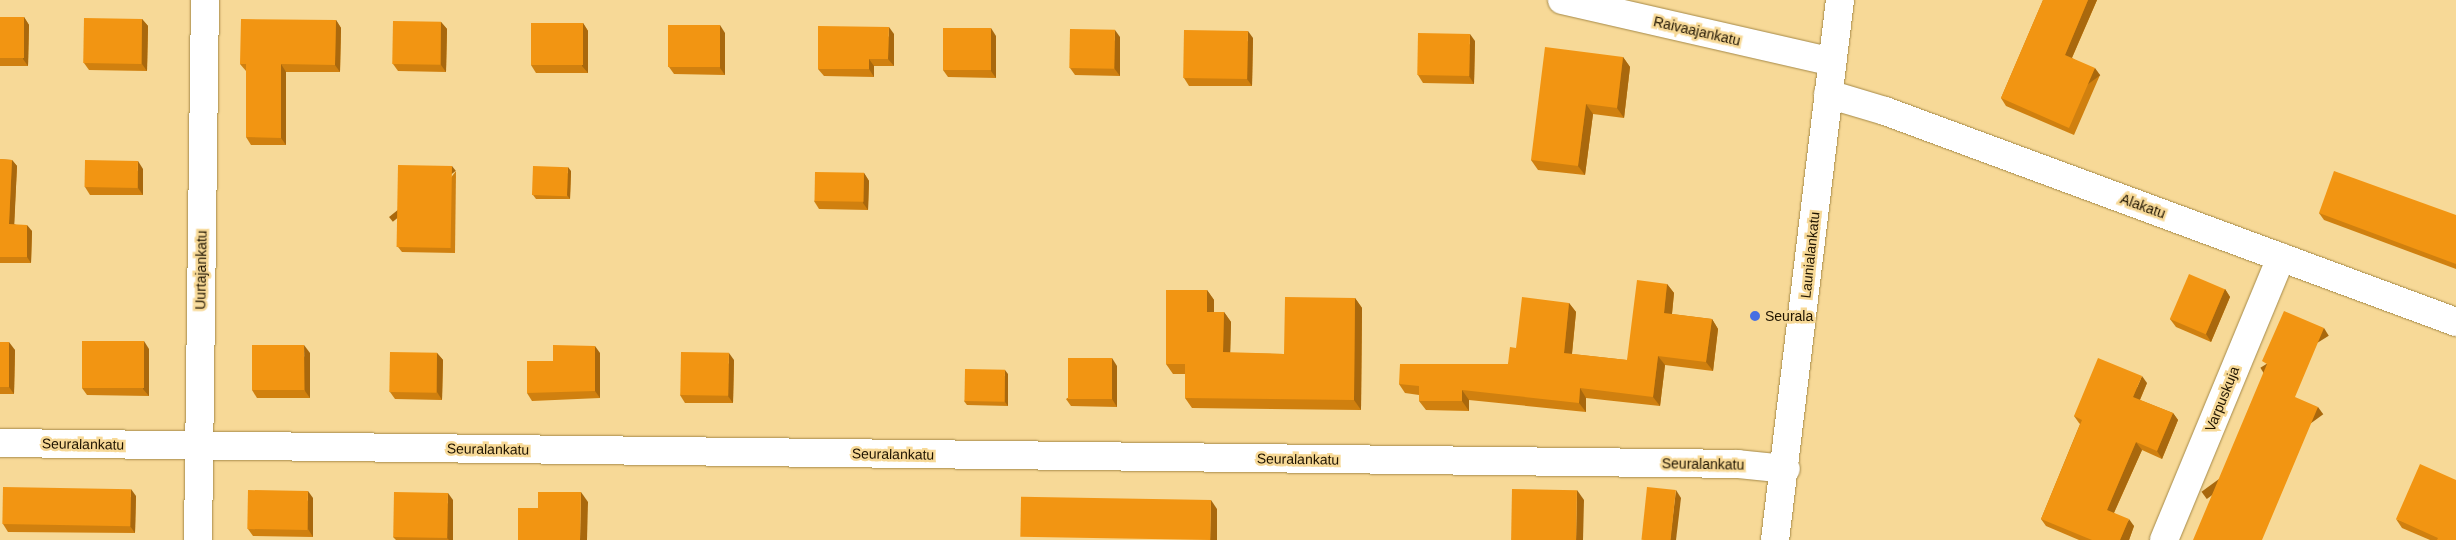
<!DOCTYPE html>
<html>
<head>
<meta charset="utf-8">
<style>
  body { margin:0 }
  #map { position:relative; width:2456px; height:540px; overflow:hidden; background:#f7d997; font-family:Helvetica,sans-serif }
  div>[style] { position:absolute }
  .roads { filter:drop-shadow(0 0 1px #a58948) drop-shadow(0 0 1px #a58948) }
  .minor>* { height:28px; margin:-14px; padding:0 14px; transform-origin:14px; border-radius:14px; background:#fff }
  .wall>* { inset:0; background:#d0800f }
  .shaded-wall>* { inset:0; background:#a9680d; transform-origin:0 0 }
  .building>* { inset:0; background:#f29512; transform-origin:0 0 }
  .dots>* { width:14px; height:14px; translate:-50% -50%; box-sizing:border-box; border:2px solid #f7d997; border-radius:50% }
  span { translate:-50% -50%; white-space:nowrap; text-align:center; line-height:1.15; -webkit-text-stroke:5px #f7d997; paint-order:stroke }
  .street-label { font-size:14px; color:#1f1400 }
  .poi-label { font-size:14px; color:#1f1400 }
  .left { translate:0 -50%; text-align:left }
</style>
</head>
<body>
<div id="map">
  <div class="roads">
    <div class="minor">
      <i style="left:1562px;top:0;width:277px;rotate:12.9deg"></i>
      <i style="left:1828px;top:94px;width:59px;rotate:16.6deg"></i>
      <i style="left:1885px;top:111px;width:609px;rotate:20.28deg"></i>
      <i style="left:0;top:443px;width:1738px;rotate:0.69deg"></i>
      <i style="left:1738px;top:464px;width:48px;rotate:5.9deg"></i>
      <i style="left:198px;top:540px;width:540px;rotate:-89.26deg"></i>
      <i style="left:1775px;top:540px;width:544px;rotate:-83.14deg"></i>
      <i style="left:2164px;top:540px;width:306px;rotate:-67.5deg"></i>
    </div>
  </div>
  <div class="wall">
    <i style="clip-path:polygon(2043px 0,2097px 0,2072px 58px,2100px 75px,2074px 135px,2006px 106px,2001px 98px)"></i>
    <i style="clip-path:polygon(0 17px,24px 17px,29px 25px,28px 66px,0 66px)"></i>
    <i style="clip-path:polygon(142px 19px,148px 26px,147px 71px,89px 70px,84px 63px)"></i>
    <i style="clip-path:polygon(336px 20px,341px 28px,340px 72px,286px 72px,286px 145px,251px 145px,246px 137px,246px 71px,240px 64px)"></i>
    <i style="clip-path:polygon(441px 22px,447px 29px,446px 72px,398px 71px,393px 64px)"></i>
    <i style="clip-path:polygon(583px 23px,588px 31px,588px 73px,536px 73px,531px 65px)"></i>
    <i style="clip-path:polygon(725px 33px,725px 75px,674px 74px,669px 67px)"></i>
    <i style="clip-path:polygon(894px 34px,894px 66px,874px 66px,874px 77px,824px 76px,818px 69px)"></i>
    <i style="clip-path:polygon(996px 36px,996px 78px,948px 77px,943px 70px)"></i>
    <i style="clip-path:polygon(1120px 37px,1120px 76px,1075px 75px,1070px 68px)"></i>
    <i style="clip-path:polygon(1253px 38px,1252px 86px,1189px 86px,1184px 78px)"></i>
    <i style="clip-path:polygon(1475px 41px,1474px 84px,1423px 83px,1418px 75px)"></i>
    <i style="clip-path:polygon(1623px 57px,1630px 67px,1624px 118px,1593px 114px,1585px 175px,1538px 170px,1531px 160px)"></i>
    <i style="clip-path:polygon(0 159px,12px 160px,17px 166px,14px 224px,32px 231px,31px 263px,0 263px)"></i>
    <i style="clip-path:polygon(143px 169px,143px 195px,90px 195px,85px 187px)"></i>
    <i style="clip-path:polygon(456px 171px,455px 253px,402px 252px,398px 247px)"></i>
    <i style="clip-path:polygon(571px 171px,570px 199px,536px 199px,533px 195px)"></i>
    <i style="clip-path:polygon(864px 173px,869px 181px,868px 210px,819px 209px,814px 201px)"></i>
    <i style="clip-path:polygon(2319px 213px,2456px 215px,2456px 269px,2324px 220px)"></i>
    <i style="clip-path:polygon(1667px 284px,1674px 293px,1672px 314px,1712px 319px,1718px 329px,1713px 371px,1665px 365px,1660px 406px,1586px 398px,1586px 412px,1469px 400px,1469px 411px,1426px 410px,1419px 401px,1419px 395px,1405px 393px,1399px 384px,1508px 364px,1516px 348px,1569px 303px,1576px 312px,1572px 354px,1627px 360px)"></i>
    <i style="clip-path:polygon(2225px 289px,2230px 297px,2211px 342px,2176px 327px,2170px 319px)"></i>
    <i style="clip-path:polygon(1207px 290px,1214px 300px,1214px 312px,1224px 312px,1231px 322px,1230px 353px,1284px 354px,1355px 298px,1362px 308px,1361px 410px,1192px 408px,1185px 398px,1185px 374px,1173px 374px,1166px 364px)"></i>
    <i style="clip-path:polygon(0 342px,15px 350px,14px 394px,0 394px)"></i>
    <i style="clip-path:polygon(149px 349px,149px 396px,87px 395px,82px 388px)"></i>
    <i style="clip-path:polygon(310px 353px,310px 398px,257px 398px,252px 390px)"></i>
    <i style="clip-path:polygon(437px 353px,443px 360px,442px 400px,395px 399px,390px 392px)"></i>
    <i style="clip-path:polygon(600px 353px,600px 398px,532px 401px,527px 393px,553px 361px)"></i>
    <i style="clip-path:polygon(734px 360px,733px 403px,685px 403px,680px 395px)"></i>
    <i style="clip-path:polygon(1117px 366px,1117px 407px,1071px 406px,1066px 399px)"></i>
    <i style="clip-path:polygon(1008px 374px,1008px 406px,967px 405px,964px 401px)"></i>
    <i style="clip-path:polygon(2147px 383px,2140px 400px,2173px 413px,2178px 420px,2162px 459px,2142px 450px,2114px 513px,2134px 526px,2129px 540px,2079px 540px,2046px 526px,2041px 519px,2080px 424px,2079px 423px,2074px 416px)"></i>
    <i style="clip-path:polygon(136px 496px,135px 533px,8px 532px,3px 524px)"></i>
    <i style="clip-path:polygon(313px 498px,313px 537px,253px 536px,248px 529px)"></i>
    <i style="clip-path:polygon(453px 500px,453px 540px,396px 540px,393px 537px)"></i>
    <i style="clip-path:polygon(2396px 519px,2456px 540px,2430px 540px,2402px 528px)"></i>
  </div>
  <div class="shaded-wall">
    <i style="clip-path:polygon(2088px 0,2097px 0,2070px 62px,2065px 55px)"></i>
    <i style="clip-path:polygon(24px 17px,29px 25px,28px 66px,23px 59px)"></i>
    <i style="clip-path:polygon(142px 19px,148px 26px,147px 71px,142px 64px)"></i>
    <i style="clip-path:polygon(336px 20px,341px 28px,340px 72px,335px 65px)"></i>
    <i style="clip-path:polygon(441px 22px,447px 29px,446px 72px,441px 65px)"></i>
    <i style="clip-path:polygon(583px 23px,588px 31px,588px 73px,582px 66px)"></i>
    <i style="clip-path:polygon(720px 25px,725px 33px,725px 75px,720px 68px)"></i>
    <i style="clip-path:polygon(889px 27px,894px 34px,894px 66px,888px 59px)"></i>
    <i style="clip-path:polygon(991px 28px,996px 36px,996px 78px,991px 71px)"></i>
    <i style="clip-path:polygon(1115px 30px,1120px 37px,1120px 76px,1114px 68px)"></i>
    <i style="clip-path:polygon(1248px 31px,1253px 38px,1252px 86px,1247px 79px)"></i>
    <i style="clip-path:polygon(1470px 34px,1475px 41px,1474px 84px,1469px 76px)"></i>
    <i style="clip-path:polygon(1623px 57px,1630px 67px,1624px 118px,1617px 108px)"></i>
    <i style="clip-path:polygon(869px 59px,874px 66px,874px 77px,869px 69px)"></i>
    <i style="clip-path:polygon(281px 64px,286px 72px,286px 145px,281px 138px)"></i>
    <i style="left:2095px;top:68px;width:9px;height:65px;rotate:54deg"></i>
    <i style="clip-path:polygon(1586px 104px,1593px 114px,1585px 175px,1578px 166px)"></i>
    <i style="clip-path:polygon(12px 160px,17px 166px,14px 230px,9px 224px)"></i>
    <i style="clip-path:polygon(138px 161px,143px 169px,143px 195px,138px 188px)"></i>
    <i style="left:452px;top:166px;width:6px;height:81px;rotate:51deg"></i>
    <i style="clip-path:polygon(568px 167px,571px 171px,570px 199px,567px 195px)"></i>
    <i style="clip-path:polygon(864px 173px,869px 181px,868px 210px,863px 203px)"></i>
    <i style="clip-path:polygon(27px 225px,32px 231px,31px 263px,27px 257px)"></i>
    <i style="clip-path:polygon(1667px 284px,1674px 293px,1671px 323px,1664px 313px)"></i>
    <i style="clip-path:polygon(2225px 289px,2230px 297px,2211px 342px,2206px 334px)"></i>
    <i style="clip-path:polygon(1207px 290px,1214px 300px,1214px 322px,1207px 312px)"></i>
    <i style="clip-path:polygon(1355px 298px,1362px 308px,1361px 410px,1354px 400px)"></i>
    <i style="clip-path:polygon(1569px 303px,1576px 312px,1571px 363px,1564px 353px)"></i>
    <i style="clip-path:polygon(1224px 312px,1231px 322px,1230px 362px,1223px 352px)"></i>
    <i style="clip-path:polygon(1712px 319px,1718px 329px,1713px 371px,1706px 362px)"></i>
    <i style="left:2324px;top:328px;width:9px;height:75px;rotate:58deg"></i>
    <i style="clip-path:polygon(144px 341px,149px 349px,149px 396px,143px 389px)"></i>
    <i style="clip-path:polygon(9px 342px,15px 350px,14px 394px,9px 387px)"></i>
    <i style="clip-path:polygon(304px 345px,310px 353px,310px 398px,305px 391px)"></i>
    <i style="clip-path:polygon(595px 346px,600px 353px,600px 398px,595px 391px)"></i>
    <i style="clip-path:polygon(437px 353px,443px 360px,442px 400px,437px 392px)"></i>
    <i style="clip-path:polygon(729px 353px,734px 360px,733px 403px,728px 396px)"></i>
    <i style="clip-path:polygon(1658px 356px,1665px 365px,1660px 406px,1653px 397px)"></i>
    <i style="clip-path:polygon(1112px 358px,1117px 366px,1117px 407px,1112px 399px)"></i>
    <i style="clip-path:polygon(1005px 370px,1008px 374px,1008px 406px,1005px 402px)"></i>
    <i style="clip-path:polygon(2142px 376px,2147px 383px,2138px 404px,2133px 397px)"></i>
    <i style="clip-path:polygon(1580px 388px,1586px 398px,1586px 412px,1579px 403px)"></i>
    <i style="clip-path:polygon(1462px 390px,1469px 400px,1469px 411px,1462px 401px)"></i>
    <i style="left:2318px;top:407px;width:9px;height:144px;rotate:54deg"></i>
    <i style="clip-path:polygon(2173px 413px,2178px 420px,2162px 459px,2157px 451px)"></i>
    <i style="clip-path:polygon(2136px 442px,2142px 450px,2112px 517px,2107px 510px)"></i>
    <i style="clip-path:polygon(131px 489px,136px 496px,135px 533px,130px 526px)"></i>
    <i style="clip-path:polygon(1577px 490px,1584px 500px,1583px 540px,1576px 540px)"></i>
    <i style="clip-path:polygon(1676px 490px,1681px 498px,1676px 540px,1670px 540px)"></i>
    <i style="clip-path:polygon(308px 491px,313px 498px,313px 537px,308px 529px)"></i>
    <i style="clip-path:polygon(581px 492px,588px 502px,587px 540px,580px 540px)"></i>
    <i style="clip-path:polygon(448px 493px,453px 500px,453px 540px,449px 540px,447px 538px)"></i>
    <i style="clip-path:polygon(1211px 500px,1217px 509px,1217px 540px,1210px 540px)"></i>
    <i style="clip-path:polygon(2129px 519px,2134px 526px,2129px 540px,2120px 540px)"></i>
  </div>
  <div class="building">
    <i style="clip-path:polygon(2043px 0,2088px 0,2065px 55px,2095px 68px,2069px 128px,2001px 98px)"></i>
    <i style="left:0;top:17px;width:24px;height:41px"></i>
    <i style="left:84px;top:18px;width:58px;height:45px;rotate:1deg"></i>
    <i style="clip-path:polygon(241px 19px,336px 20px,335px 65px,281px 64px,281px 138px,246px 137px,246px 64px,240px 64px)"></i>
    <i style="left:393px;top:21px;width:48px;height:43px;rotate:1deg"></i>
    <i style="left:531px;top:23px;width:52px;height:42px"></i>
    <i style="left:668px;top:25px;width:52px;height:42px"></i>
    <i style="clip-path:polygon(818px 26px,889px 27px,888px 59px,869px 59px,869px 69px,818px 69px)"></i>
    <i style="left:943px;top:28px;width:48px;height:42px"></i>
    <i style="left:1070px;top:29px;width:45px;height:39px;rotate:1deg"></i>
    <i style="left:1184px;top:30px;width:64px;height:48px;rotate:1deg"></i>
    <i style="left:1418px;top:33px;width:52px;height:42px;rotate:1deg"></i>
    <i style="clip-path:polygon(1545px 47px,1623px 57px,1617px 108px,1586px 104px,1578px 166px,1531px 160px)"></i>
    <i style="clip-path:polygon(0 159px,12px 160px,9px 224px,27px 225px,27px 257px,0 257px)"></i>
    <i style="left:85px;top:160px;width:53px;height:27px;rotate:1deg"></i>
    <i style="left:398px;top:165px;width:54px;height:82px;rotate:1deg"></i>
    <i style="left:533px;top:166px;width:35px;height:29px;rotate:2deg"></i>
    <i style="clip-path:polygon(2334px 171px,2456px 215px,2456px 264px,2319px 213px)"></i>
    <i style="left:815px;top:172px;width:49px;height:29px;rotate:1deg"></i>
    <i style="left:2189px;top:274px;width:39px;height:49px;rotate:23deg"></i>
    <i style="clip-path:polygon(1637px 280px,1667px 284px,1664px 313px,1712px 319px,1706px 362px,1658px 356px,1653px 397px,1580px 388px,1579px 403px,1462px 390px,1462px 401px,1419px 401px,1419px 386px,1399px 384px,1400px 364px,1508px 364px,1510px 347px,1516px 348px,1522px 297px,1569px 303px,1564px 353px,1627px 360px)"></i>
    <i style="clip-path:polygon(1166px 290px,1207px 290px,1207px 312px,1224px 312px,1223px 352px,1284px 354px,1285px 297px,1355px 298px,1354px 400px,1185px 398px,1185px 364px,1166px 364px)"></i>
    <i style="clip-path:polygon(2284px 311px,2324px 328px,2295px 397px,2318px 407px,2262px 540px,2193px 540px,2267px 364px,2262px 361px)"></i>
    <i style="left:82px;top:341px;width:62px;height:47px"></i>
    <i style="left:0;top:342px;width:9px;height:45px"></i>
    <i style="left:252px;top:345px;width:52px;height:45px"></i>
    <i style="clip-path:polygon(553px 345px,595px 346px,595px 391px,527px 393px,527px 361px,553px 361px)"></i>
    <i style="left:390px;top:352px;width:47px;height:40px;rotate:1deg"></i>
    <i style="left:681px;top:352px;width:48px;height:43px;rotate:1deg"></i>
    <i style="left:1068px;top:358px;width:44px;height:41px"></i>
    <i style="clip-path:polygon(2098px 358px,2142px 376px,2133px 397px,2173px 413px,2157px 451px,2136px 442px,2107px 510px,2129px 519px,2120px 540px,2092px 540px,2041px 519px,2082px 420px,2074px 416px)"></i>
    <i style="left:965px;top:369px;width:40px;height:32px;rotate:1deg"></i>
    <i style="clip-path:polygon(2420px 464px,2456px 480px,2456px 540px,2437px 540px,2438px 538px,2396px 519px)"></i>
    <i style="left:3px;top:487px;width:128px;height:37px;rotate:1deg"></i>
    <i style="left:1647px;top:487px;width:29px;height:53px;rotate:6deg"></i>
    <i style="left:1512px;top:489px;width:65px;height:51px;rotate:1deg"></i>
    <i style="left:248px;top:490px;width:60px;height:39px;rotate:1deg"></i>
    <i style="left:394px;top:492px;width:54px;height:45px;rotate:1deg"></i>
    <i style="clip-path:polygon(538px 492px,581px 492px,580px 540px,518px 540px,518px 508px,538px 508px)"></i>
    <i style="left:1211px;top:500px;width:40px;height:190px;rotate:91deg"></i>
  </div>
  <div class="dots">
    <i style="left:1755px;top:316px;background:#476fe2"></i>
  </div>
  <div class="street-label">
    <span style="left:1697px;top:31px;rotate:13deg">Raivaajankatu</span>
    <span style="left:2143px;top:206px;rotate:20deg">Alakatu</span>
    <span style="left:1810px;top:255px;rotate:-84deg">Launialankatu</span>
    <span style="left:201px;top:270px;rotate:-89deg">Uurtajankatu</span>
    <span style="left:2222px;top:399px;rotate:-68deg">Varpuskuja</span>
    <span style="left:83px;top:444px;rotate:1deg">Seuralankatu</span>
    <span style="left:488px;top:449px;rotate:1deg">Seuralankatu</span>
    <span style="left:893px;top:454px;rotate:1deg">Seuralankatu</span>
    <span style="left:1298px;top:459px;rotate:1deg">Seuralankatu</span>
    <span style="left:1703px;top:464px;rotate:1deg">Seuralankatu</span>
  </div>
  <div class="poi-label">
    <span class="left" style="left:1765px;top:316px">Seurala</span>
  </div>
</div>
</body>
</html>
